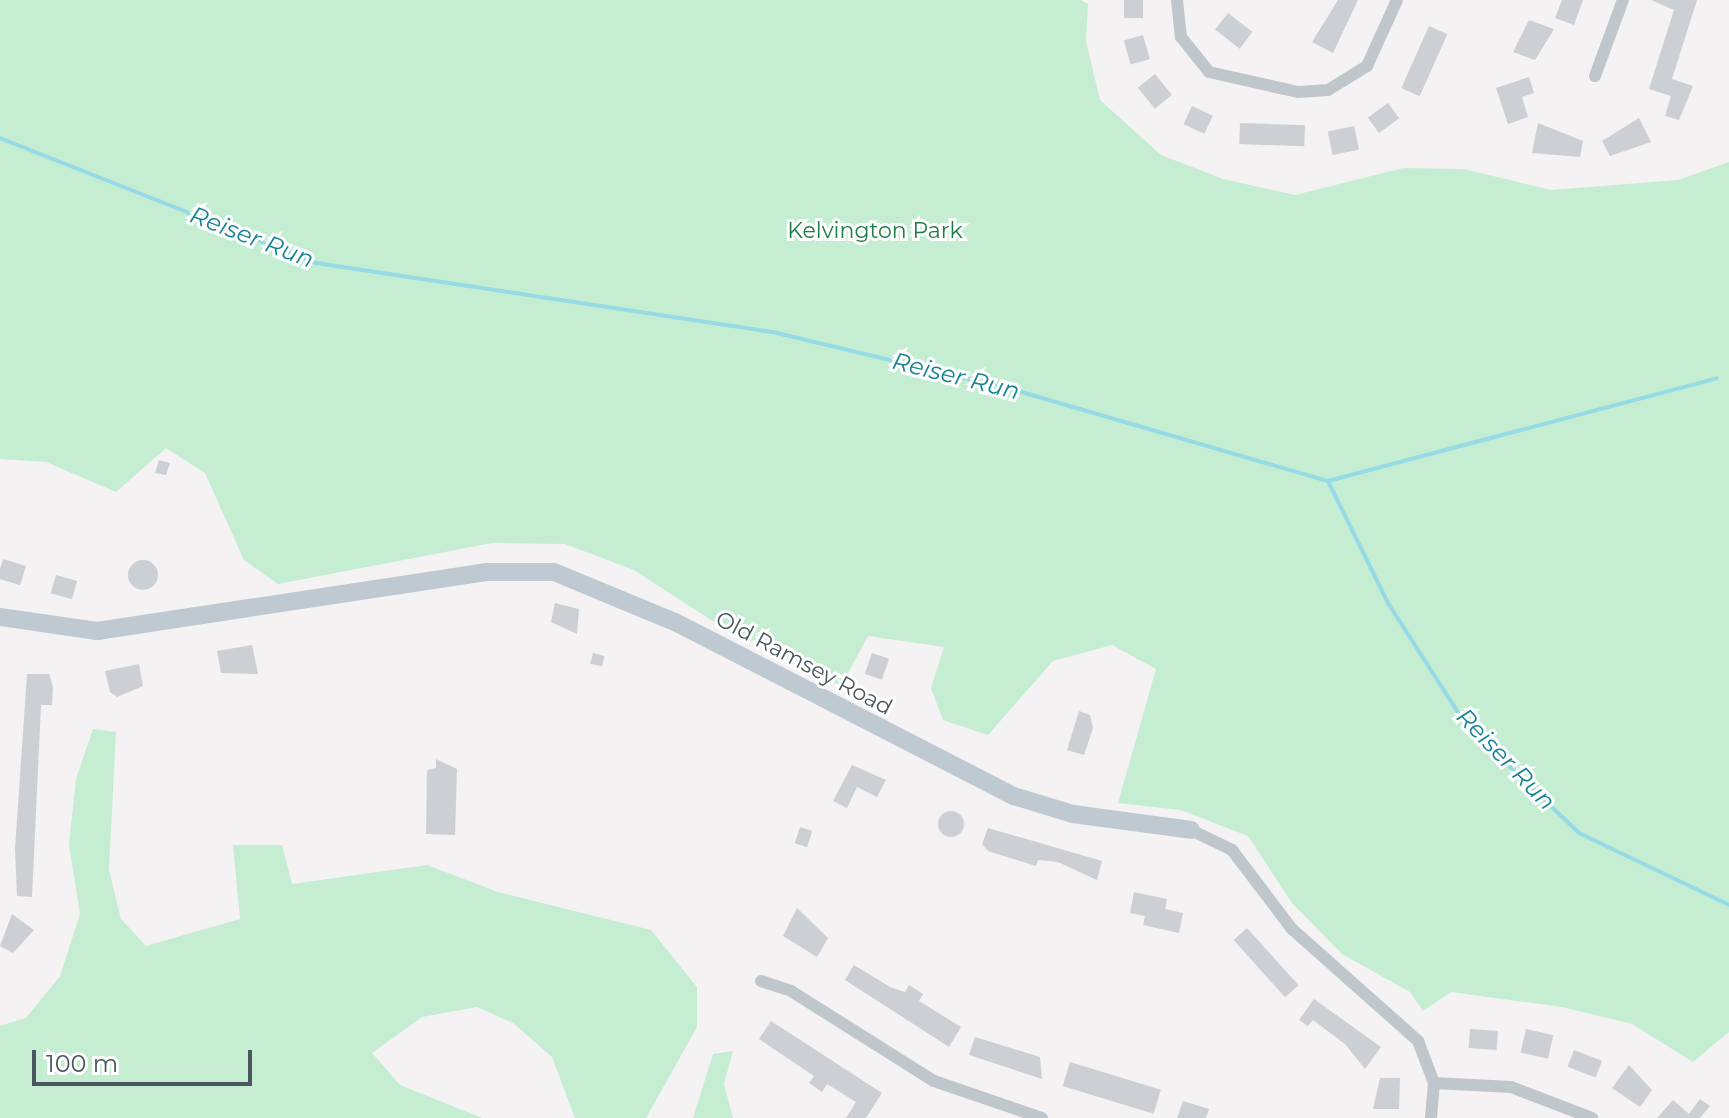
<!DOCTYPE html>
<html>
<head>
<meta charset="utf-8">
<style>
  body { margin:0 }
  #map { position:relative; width:1729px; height:1118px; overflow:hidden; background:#f4f2f2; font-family:Montserrat,sans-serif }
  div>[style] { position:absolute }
  .green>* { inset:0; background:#c5edd2 }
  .stream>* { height:4px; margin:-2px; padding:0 2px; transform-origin:2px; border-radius:2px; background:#96dae6 }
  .building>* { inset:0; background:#cccfd4; transform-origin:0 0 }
  .round { border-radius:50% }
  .street>* { height:12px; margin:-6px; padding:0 6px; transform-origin:6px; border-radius:6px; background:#bfc7cd }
  .secondary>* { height:18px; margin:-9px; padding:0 9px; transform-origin:9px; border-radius:9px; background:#bfc9d2 }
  span { translate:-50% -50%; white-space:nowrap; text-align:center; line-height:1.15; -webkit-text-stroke:6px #fff; paint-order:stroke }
  .park-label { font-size:22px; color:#1f7c48 }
  .street-label { font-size:22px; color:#4b565e }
  .water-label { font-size:24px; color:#178295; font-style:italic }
  .scale { position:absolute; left:32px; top:1050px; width:220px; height:36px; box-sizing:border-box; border:4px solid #4b565e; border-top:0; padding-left:10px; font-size:24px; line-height:28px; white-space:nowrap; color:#4b565e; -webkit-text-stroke:6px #fff; paint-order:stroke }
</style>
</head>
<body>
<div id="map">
  <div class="green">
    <i style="clip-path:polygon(0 0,1081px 0,1088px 4px,1086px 41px,1100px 100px,1161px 155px,1223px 179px,1295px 195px,1403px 168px,1464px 169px,1551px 190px,1678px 180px,1729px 162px,1729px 1032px,1693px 1062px,1632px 1024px,1562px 1007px,1451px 992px,1423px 1011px,1410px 992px,1342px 954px,1292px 903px,1248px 836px,1181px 810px,1118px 803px,1156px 669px,1112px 645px,1053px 661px,988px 735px,943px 720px,931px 688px,944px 647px,868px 636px,841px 686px,714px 622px,634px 570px,565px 544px,492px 543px,278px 584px,244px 560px,205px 473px,166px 448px,116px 492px,46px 462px,0 459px)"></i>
    <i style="clip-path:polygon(93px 729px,116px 732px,109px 870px,121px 919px,146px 946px,240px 919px,233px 845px,282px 845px,292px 884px,427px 865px,498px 892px,651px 930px,697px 987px,697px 1027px,646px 1118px,575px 1118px,552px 1057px,513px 1023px,477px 1007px,422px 1017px,372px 1053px,400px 1085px,482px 1118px,0 1118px,0 1026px,26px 1018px,60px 976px,80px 914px,69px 845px,76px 779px)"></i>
    <i style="clip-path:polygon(733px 1051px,724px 1084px,733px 1118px,693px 1118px,713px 1054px)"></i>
  </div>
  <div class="stream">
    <i style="left:0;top:138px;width:340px;rotate:21.6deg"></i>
    <i style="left:316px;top:263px;width:466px;rotate:8.6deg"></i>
    <i style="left:777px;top:333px;width:248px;rotate:13.5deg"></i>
    <i style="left:1018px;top:391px;width:323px;rotate:16.2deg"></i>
    <i style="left:1328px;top:481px;width:402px;rotate:-14.8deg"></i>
    <i style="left:1328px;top:481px;width:136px;rotate:63.8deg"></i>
    <i style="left:1388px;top:603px;width:145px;rotate:57.4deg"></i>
    <i style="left:1466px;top:725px;width:156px;rotate:43.7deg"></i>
    <i style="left:1579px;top:833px;width:166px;rotate:25.6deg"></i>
  </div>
  <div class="building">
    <i style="left:1124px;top:0;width:19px;height:18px"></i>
    <i style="clip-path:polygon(1338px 0,1358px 0,1333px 53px,1312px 42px)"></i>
    <i style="clip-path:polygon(1562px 0,1583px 0,1574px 25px,1555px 18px)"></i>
    <i style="clip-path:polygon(1651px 0,1697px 0,1672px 79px,1693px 86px,1679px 120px,1665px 116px,1671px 96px,1649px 89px,1674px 10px)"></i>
    <i style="left:1228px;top:13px;width:31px;height:21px;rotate:38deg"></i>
    <i style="clip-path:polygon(1529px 20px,1554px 29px,1535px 60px,1513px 52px)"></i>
    <i style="left:1429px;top:26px;width:20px;height:68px;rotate:24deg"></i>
    <i style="left:1143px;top:35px;width:25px;height:20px;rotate:74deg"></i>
    <i style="left:1155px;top:74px;width:27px;height:22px;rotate:51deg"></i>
    <i style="clip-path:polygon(1529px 77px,1534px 93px,1522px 97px,1528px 117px,1508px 124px,1496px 88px)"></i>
    <i style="left:1388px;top:103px;width:19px;height:25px;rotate:54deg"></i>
    <i style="left:1192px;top:106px;width:23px;height:20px;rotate:25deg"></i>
    <i style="clip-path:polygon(1639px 118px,1651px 142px,1610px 156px,1602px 141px)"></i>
    <i style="left:1240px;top:123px;width:65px;height:21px;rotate:2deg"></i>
    <i style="clip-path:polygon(1538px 123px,1583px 141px,1580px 157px,1532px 153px)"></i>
    <i style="left:1354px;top:126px;width:24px;height:27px;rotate:78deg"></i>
    <i style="clip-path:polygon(159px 460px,170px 463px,166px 475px,155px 473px)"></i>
    <i style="left:3px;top:559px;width:24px;height:20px;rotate:17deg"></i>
    <i class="round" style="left:128px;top:560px;width:30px;height:30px"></i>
    <i style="left:56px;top:575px;width:22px;height:19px;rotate:16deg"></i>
    <i style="clip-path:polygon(555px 603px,579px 609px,577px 634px,551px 622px)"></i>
    <i style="clip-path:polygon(252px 645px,258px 674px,221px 673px,217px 651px)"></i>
    <i style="left:593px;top:653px;width:12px;height:11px;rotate:14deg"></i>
    <i style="left:872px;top:653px;width:18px;height:22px;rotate:19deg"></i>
    <i style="clip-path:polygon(139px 664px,143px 686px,117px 697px,110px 692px,105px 671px)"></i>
    <i style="clip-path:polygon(27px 674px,49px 674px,53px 687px,52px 705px,41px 705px,32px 897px,17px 896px,15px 849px)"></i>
    <i style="clip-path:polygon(1079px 711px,1090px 715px,1093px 728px,1084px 755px,1067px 750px)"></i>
    <i style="clip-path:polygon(436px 759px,457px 769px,455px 835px,426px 834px,427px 770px,436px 768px)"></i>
    <i style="clip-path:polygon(852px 765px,886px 780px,877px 797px,857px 787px,847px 808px,833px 801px)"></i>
    <i class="round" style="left:938px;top:811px;width:26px;height:26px"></i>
    <i style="left:800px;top:827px;width:13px;height:17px;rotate:18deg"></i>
    <i style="clip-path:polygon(988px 828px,1102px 861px,1097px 880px,1058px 862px,1038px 860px,1036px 866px,988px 851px,982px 844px)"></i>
    <i style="clip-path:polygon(1134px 892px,1167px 899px,1165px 909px,1183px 913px,1179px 933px,1143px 925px,1145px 916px,1130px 913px)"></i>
    <i style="clip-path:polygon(797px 908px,828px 938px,817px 957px,783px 936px)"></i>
    <i style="clip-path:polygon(12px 914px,34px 930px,13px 953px,0 946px)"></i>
    <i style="left:1247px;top:928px;width:77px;height:18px;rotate:48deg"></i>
    <i style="clip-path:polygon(854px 965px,890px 987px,905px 992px,909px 985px,923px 994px,919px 1001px,961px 1027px,949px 1047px,845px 980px)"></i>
    <i style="clip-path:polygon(1314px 999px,1381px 1047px,1365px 1069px,1345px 1044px,1313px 1020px,1308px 1026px,1299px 1020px)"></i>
    <i style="clip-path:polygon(771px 1021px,882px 1093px,866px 1118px,846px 1118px,856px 1102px,827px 1084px,822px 1092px,809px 1083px,814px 1076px,759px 1039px)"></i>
    <i style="left:1470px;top:1029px;width:28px;height:19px;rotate:4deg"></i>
    <i style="left:1526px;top:1029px;width:28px;height:24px;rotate:13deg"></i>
    <i style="clip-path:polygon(975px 1037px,1040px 1057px,1042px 1079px,969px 1055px)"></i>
    <i style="left:1574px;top:1050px;width:30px;height:18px;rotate:21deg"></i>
    <i style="left:1070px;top:1062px;width:95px;height:25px;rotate:17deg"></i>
    <i style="clip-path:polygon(1629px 1065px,1652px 1090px,1640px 1107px,1612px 1088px)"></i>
    <i style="clip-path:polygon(1380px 1078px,1400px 1078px,1399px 1109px,1373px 1109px)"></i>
    <i style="clip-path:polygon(1700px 1099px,1710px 1106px,1700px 1118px,1657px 1118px,1673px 1100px,1689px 1114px)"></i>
    <i style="clip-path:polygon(1183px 1101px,1209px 1109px,1206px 1118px,1177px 1118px)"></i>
  </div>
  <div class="street">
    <i style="left:1177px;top:0;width:37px;rotate:84deg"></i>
    <i style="left:1181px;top:37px;width:45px;rotate:51.3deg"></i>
    <i style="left:1209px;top:72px;width:91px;rotate:12.7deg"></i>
    <i style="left:1298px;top:92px;width:30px;rotate:-4deg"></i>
    <i style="left:1328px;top:90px;width:46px;rotate:-31.6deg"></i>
    <i style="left:1367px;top:66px;width:72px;rotate:-65.6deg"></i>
    <i style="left:1595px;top:76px;width:81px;rotate:-69.8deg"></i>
    <i style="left:1191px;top:830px;width:46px;rotate:26deg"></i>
    <i style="left:1232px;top:850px;width:99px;rotate:52.8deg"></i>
    <i style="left:1292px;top:929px;width:169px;rotate:41.6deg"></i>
    <i style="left:1418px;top:1041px;width:45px;rotate:69.1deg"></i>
    <i style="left:1434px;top:1083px;width:35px;rotate:95deg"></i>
    <i style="left:761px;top:981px;width:32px;rotate:18deg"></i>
    <i style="left:791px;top:991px;width:169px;rotate:32.2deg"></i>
    <i style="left:934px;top:1081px;width:114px;rotate:18.9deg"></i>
    <i style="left:1434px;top:1083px;width:77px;rotate:3deg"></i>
    <i style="left:1511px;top:1087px;width:87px;rotate:20.9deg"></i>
  </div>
  <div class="secondary">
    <i style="left:0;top:617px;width:98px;rotate:8.2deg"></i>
    <i style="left:97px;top:631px;width:395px;rotate:-8.6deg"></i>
    <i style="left:488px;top:572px;width:66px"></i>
    <i style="left:554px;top:572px;width:131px;rotate:22.5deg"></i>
    <i style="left:675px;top:622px;width:381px;rotate:27.2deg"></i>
    <i style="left:1014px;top:796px;width:62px;rotate:17deg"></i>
    <i style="left:1073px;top:814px;width:119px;rotate:7.7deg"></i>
  </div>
  <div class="park-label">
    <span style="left:875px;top:231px">Kelvington Park</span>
  </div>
  <div class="street-label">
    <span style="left:804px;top:663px;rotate:28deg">Old Ramsey Road</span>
  </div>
  <div class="water-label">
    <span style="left:252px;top:237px;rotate:21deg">Reiser Run</span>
    <span style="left:956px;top:376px;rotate:14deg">Reiser Run</span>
    <span style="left:1506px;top:759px;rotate:46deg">Reiser Run</span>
  </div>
  <div class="scale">100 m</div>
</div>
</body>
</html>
